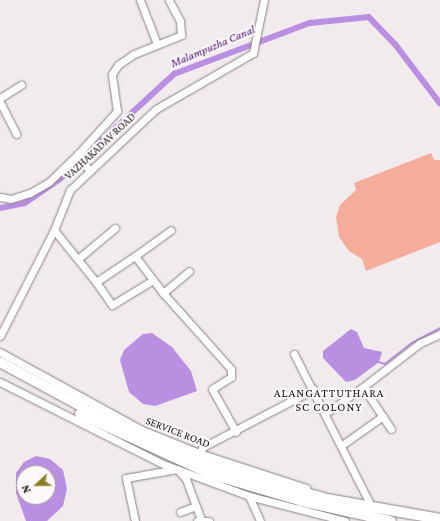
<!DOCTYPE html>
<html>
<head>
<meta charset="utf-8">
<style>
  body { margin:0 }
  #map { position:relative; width:440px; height:521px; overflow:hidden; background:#f1ebed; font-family:"Crimson Pro",serif }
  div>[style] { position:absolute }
  .green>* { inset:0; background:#f6ac9a }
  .water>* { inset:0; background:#b98fe1 }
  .stream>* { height:1.5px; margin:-0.75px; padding:0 0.75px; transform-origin:0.75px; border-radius:0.75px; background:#b98fe1 }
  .canal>* { height:5.5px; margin:-2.75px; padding:0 2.75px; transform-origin:2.75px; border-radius:2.75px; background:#b98fe1 }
  .roads { filter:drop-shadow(0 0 1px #898386) drop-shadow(0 0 1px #898386) }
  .minor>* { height:7px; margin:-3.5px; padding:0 3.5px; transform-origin:3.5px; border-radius:3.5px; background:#fff }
  .highway>* { height:10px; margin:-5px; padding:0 5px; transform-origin:5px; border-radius:5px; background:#fff }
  span { translate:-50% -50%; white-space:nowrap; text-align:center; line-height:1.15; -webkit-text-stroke:4px #fef8fb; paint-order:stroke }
  .street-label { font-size:11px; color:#171516 }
  .water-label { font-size:12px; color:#4c1173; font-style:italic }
  .neighbourhood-label { font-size:12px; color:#171516; letter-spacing:1px }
  .north { position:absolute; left:16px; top:465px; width:40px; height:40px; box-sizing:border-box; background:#fef8fb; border:1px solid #a29d9f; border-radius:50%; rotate:248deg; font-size:11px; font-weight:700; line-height:16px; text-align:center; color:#171516 }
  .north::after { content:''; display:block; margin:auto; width:14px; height:18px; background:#8c7c22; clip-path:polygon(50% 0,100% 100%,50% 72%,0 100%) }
</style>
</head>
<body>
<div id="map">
  <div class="green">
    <i style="clip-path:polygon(431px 153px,434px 160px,440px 160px,440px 242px,366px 271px,362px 259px,349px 251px,339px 237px,336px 217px,340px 205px,356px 190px,354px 183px)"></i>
  </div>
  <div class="water">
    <i style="clip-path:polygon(351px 329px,357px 332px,364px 348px,382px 352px,379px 362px,355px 380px,346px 382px,323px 358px,323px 351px)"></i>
    <i style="clip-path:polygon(152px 333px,172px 347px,191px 371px,197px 391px,155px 406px,143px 404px,129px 392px,120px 360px,124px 350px,143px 334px)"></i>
    <i style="clip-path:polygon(evenodd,36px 456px,50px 459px,63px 470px,67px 489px,63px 506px,47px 521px,26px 521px,16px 493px,16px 473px,24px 462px,36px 456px,24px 473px,48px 473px,48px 497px,24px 497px,24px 473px)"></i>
  </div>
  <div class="stream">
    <i style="left:379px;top:362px;width:6px;rotate:18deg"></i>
    <i style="left:385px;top:364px;width:34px;rotate:-38deg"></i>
    <i style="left:412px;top:343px;width:32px;rotate:-28deg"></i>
  </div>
  <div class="canal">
    <i style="left:0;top:208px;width:25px;rotate:-11deg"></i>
    <i style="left:25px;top:203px;width:42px;rotate:-34.4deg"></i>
    <i style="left:60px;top:179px;width:155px;rotate:-42.6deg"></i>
    <i style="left:174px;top:74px;width:145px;rotate:-20.6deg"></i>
    <i style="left:310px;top:23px;width:59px;rotate:-5.8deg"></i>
    <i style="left:369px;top:17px;width:39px;rotate:46deg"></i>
    <i style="left:396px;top:45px;width:73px;rotate:52.8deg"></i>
  </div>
  <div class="roads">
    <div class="minor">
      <i style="left:140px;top:0;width:47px;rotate:68.9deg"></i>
      <i style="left:0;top:98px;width:25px;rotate:-32deg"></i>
      <i style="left:0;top:102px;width:36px;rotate:63deg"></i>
      <i style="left:78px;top:154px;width:58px;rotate:-47.8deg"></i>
      <i style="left:117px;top:111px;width:37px;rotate:-98deg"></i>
      <i style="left:112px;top:74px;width:11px;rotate:-56deg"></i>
      <i style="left:118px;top:65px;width:19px;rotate:-35deg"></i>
      <i style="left:134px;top:54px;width:51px;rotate:-22deg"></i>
      <i style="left:181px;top:35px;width:14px;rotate:-94deg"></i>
      <i style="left:180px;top:21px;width:24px;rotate:-118deg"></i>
      <i style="left:0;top:197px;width:11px;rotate:10deg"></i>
      <i style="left:11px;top:199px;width:20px;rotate:-18deg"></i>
      <i style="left:30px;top:193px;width:22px;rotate:-30deg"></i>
      <i style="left:49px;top:182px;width:40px;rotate:-44deg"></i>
      <i style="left:78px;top:154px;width:18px;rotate:56deg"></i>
      <i style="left:54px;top:230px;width:67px;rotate:51.1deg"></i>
      <i style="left:96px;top:282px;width:47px;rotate:-33.7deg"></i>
      <i style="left:135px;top:256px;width:46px;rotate:52.9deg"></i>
      <i style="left:163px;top:293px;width:102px;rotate:48.2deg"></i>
      <i style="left:231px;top:369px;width:8px;rotate:90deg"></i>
      <i style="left:231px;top:377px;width:22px;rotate:148deg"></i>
      <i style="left:212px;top:389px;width:49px;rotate:60.8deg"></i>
      <i style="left:135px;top:256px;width:44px;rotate:-35.8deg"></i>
      <i style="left:79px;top:258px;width:47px;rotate:-39.8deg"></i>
      <i style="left:96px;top:282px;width:28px;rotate:55deg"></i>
      <i style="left:112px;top:305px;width:48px;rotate:-31.4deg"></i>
      <i style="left:163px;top:293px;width:34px;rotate:-40deg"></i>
      <i style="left:0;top:336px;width:119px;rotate:-63deg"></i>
      <i style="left:54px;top:230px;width:43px;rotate:-68.2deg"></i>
      <i style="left:70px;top:190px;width:118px;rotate:-43.3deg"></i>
      <i style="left:156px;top:109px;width:112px;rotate:-30deg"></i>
      <i style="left:253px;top:53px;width:54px;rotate:-78.3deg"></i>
      <i style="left:0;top:352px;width:162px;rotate:28.8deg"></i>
      <i style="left:142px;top:430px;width:61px;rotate:22deg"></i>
      <i style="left:199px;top:453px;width:113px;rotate:18.1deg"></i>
      <i style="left:294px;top:354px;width:173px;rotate:63.1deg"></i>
      <i style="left:0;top:382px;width:182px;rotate:26.7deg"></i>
      <i style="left:163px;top:464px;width:92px;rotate:20.4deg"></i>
      <i style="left:249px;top:496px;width:99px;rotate:14.6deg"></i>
      <i style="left:326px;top:413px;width:45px;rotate:-35.1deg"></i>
      <i style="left:391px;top:429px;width:50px;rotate:-123.7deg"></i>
      <i style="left:363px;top:387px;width:72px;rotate:-37.7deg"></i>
      <i style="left:420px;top:343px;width:22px;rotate:-24deg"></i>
      <i style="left:342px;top:445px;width:50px;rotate:-35.3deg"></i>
      <i style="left:199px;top:453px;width:7px;rotate:-56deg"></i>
      <i style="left:203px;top:447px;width:125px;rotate:-27.6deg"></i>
      <i style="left:179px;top:471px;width:11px;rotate:49deg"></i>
      <i style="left:186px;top:479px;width:29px;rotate:70deg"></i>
      <i style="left:196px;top:506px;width:17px;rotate:159deg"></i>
      <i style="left:249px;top:496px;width:27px;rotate:66deg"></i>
      <i style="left:196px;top:506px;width:15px;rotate:70deg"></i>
      <i style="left:135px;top:521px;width:44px;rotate:-101.8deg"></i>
      <i style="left:126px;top:478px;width:52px;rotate:-10deg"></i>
      <i style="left:197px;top:521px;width:12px"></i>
    </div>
    <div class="highway">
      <i style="left:0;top:362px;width:132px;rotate:28.5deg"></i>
      <i style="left:116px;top:425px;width:103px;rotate:23.3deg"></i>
      <i style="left:211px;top:466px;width:121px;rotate:15.9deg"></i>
      <i style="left:327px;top:499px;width:115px;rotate:10deg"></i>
      <i style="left:80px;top:414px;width:144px;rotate:24.6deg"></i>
      <i style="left:211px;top:474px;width:95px;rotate:16.5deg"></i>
      <i style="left:302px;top:501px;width:91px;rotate:12.7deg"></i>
    </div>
  </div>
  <div class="street-label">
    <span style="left:100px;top:146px;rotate:-43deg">VAZHAKADAV ROAD</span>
    <span style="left:178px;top:432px;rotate:21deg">SERVICE ROAD</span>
  </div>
  <div class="water-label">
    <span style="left:213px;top:47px;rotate:-23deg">Malampuzha Canal</span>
  </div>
  <div class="neighbourhood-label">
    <span style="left:329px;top:401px">ALANGATTUTHARA<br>SC COLONY</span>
  </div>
  <div class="north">N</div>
</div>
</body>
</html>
